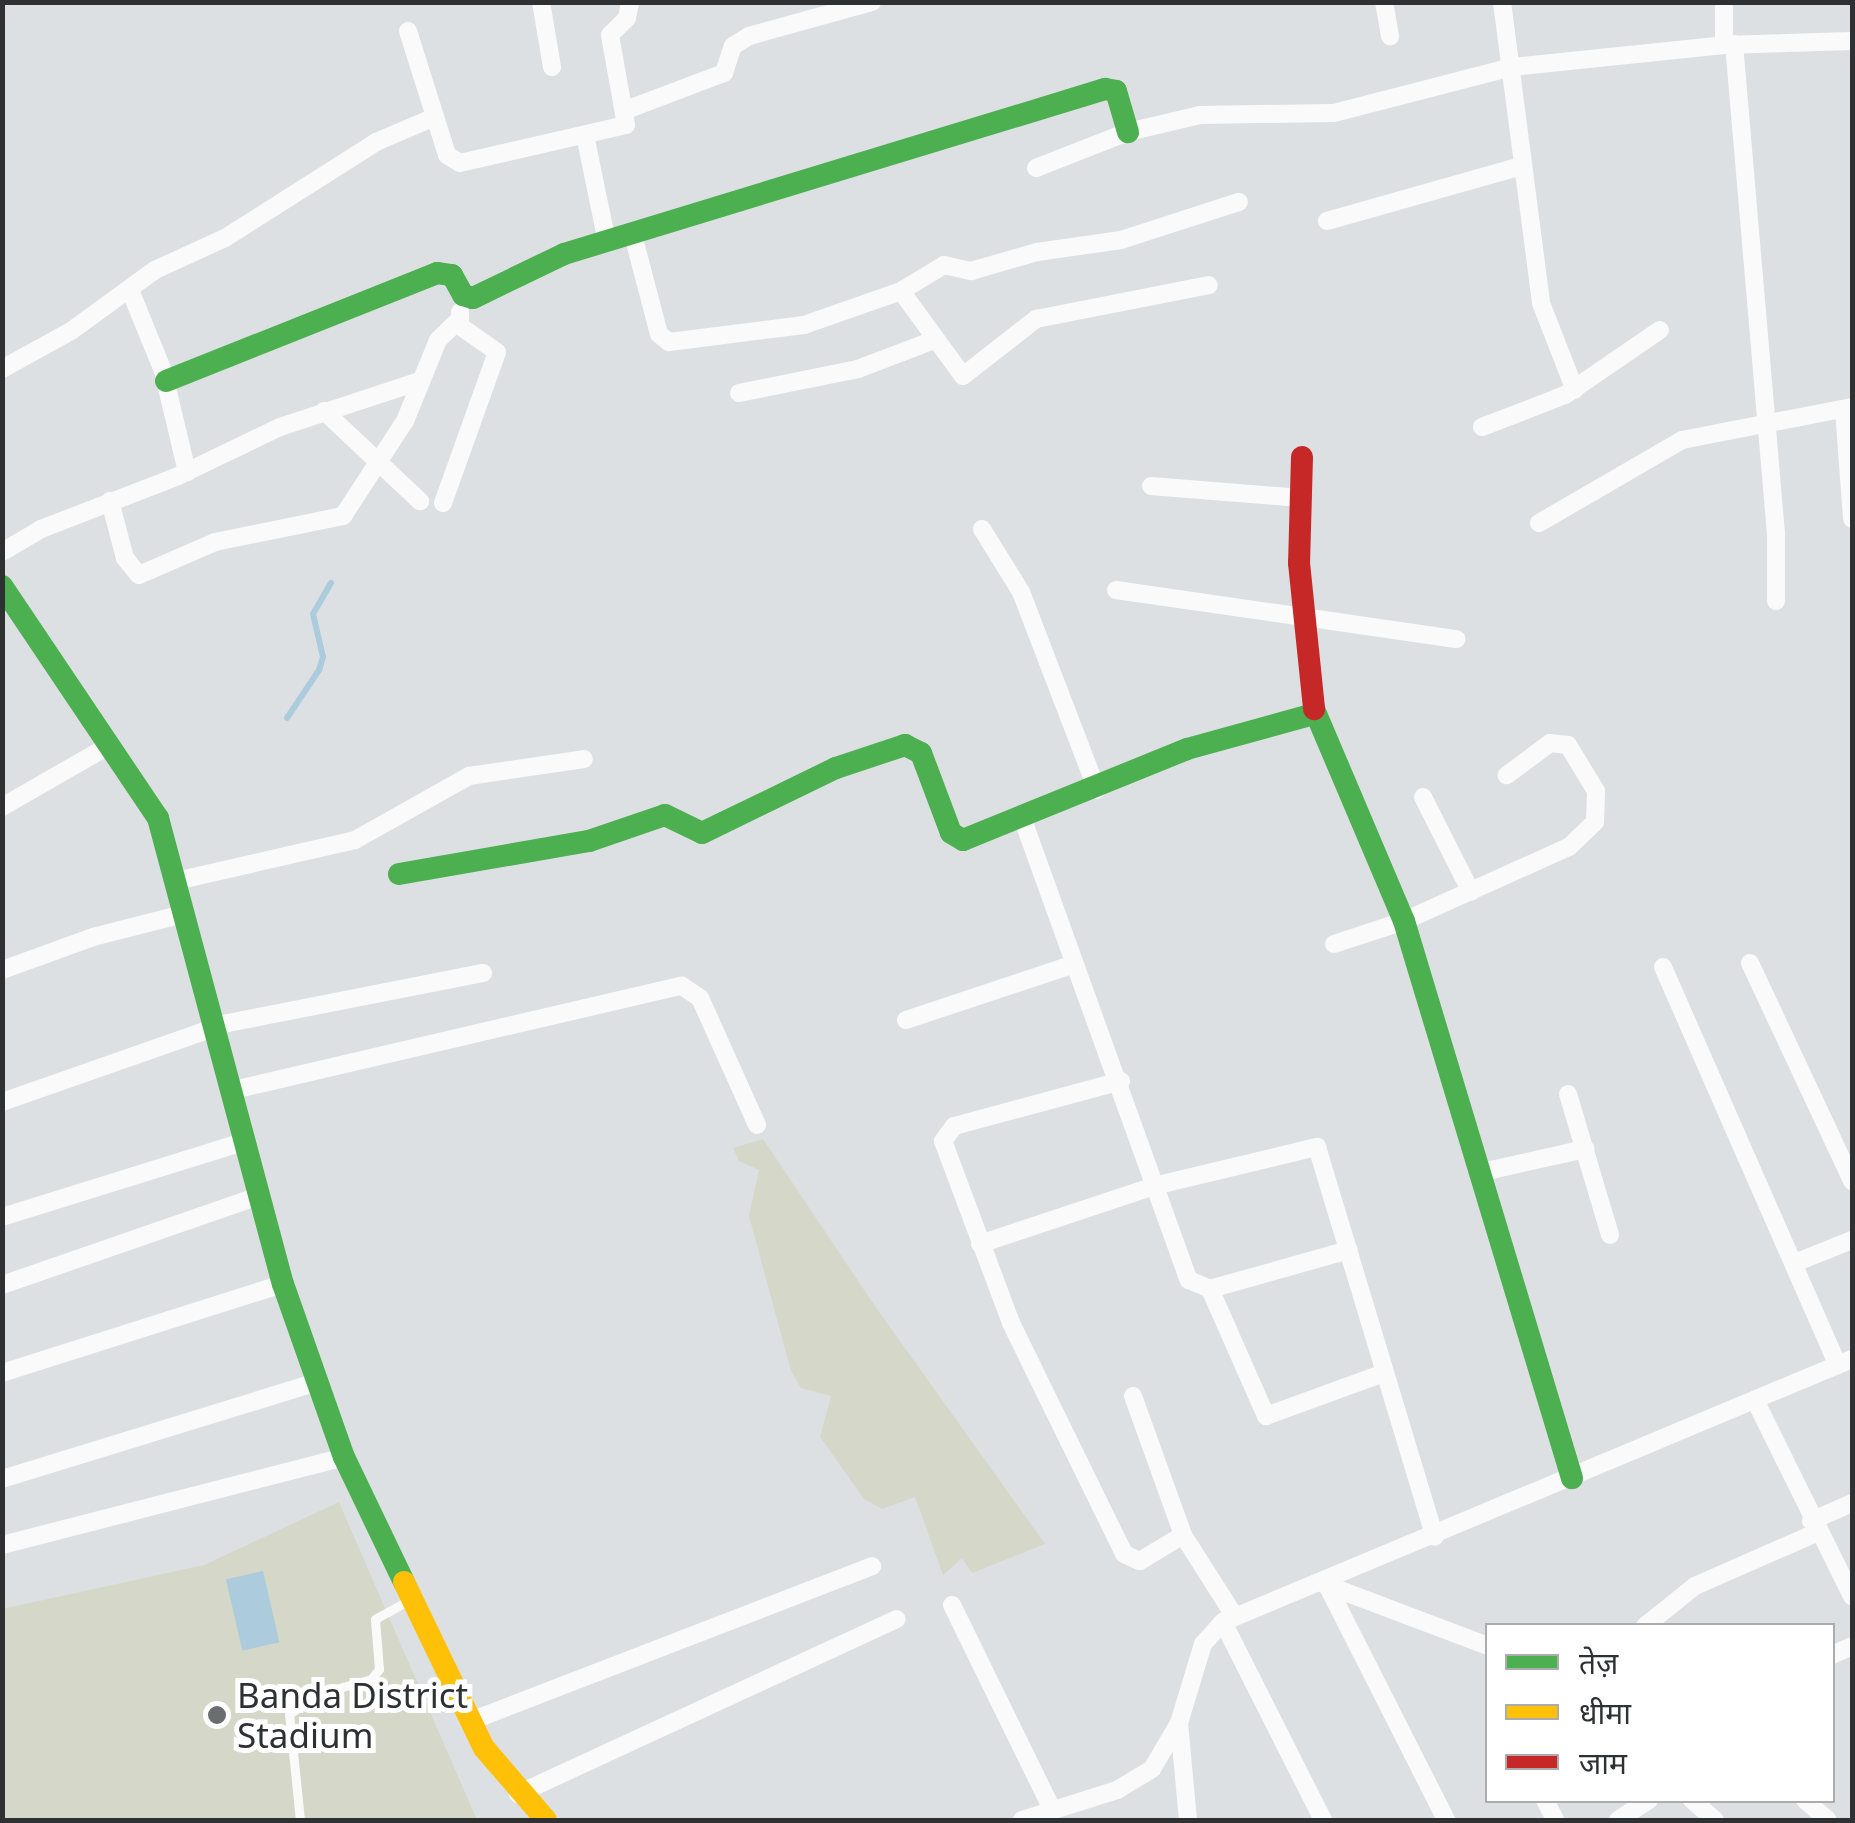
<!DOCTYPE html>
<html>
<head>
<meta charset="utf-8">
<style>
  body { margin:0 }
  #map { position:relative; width:1855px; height:1823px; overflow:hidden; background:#dde0e3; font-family:"Noto Sans","Noto Sans Devanagari",sans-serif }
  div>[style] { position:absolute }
  .green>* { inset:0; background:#d5d7c8 }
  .water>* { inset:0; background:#accbdc; transform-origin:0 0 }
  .stream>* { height:6px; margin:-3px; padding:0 3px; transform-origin:3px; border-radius:3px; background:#accbdc }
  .lane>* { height:9px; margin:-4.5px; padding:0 4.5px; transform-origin:4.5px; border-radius:4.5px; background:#fafafb }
  .street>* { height:18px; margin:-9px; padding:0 9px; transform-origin:9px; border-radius:9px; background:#fafafb }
  .fast>* { height:22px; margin:-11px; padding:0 11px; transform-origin:11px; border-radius:11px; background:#4caf50 }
  .slow>* { height:22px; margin:-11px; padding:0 11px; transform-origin:11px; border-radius:11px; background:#ffc107 }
  .jam>* { height:22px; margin:-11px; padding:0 11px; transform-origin:11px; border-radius:11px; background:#c62828 }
  .dots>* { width:28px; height:28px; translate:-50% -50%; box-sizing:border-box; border:5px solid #fff; border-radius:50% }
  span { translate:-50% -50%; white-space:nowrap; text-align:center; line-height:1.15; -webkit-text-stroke:10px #fff; paint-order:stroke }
  .poi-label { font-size:35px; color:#2e3032 }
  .left { translate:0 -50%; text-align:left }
  .frame { position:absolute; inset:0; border:5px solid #2e3032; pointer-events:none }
  .legend { position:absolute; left:1485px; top:1623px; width:350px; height:180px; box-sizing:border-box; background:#fff; border:2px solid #abacad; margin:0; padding:12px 18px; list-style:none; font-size:30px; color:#2e3032 }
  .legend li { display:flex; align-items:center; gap:20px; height:50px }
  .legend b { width:50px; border:2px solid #abacad }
</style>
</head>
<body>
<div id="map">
  <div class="green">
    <i style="clip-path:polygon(763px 1139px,877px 1309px,1045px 1544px,972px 1573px,962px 1558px,943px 1575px,915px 1497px,882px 1509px,864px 1499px,820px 1437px,831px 1396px,801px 1388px,791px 1371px,749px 1216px,759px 1170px,739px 1161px,733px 1148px)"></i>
    <i style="clip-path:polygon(339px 1502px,477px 1820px,3px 1820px,2px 1609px,204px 1565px)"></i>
  </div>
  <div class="water">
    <i style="left:263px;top:1571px;width:73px;height:38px;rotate:77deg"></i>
  </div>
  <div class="stream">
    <i style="left:287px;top:718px;width:58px;rotate:-56.3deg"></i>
    <i style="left:319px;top:670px;width:14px;rotate:-73deg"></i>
    <i style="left:323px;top:657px;width:44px;rotate:-103.1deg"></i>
    <i style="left:313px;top:614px;width:36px;rotate:-60deg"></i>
  </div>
  <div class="lane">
    <i style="left:300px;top:1820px;width:107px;rotate:-95.9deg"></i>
    <i style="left:289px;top:1714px;width:38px;rotate:-33deg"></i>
    <i style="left:321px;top:1693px;width:52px;rotate:-15.6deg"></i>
    <i style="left:371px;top:1679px;width:13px;rotate:-51deg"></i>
    <i style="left:379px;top:1669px;width:50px;rotate:-94.6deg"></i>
    <i style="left:375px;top:1619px;width:39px;rotate:-29deg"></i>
  </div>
  <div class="street">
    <i style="left:541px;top:2px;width:66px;rotate:80.4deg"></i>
    <i style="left:1384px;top:2px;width:35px;rotate:80deg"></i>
    <i style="left:1502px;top:2px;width:304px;rotate:82.6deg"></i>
    <i style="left:1541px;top:303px;width:93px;rotate:68.7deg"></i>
    <i style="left:408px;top:31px;width:130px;rotate:72.5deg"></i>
    <i style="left:447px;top:155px;width:15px;rotate:32deg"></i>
    <i style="left:460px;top:163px;width:170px;rotate:-12.9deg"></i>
    <i style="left:626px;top:125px;width:91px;rotate:-100.1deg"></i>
    <i style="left:610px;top:35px;width:24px;rotate:-45deg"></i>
    <i style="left:627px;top:18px;width:16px;rotate:-79deg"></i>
    <i style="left:1734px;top:44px;width:490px;rotate:85.1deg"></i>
    <i style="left:1776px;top:532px;width:69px;rotate:90deg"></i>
    <i style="left:1724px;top:45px;width:43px;rotate:-90deg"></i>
    <i style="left:626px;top:110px;width:105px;rotate:-20.7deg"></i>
    <i style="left:724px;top:73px;width:28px;rotate:-72deg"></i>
    <i style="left:733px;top:46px;width:19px;rotate:-32deg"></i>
    <i style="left:749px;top:36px;width:128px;rotate:-15.5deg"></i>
    <i style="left:585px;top:135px;width:109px;rotate:78.4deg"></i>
    <i style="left:1036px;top:168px;width:99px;rotate:-21.4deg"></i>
    <i style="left:1128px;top:132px;width:74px;rotate:-13.3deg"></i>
    <i style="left:1200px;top:115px;width:134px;rotate:-0.9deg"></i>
    <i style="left:1334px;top:113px;width:184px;rotate:-14.5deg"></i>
    <i style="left:1512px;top:67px;width:213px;rotate:-5.9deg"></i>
    <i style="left:1724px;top:45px;width:128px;rotate:-1.8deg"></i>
    <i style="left:1327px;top:221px;width:203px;rotate:-15.8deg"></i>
    <i style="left:633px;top:235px;width:102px;rotate:75.3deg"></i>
    <i style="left:659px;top:334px;width:13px;rotate:39deg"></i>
    <i style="left:669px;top:342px;width:136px;rotate:-7.2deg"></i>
    <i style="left:804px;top:325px;width:103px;rotate:-19.3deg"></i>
    <i style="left:901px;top:291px;width:50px;rotate:-31.2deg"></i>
    <i style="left:944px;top:265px;width:28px;rotate:13deg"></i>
    <i style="left:971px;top:271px;width:69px;rotate:-16.1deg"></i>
    <i style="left:1037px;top:252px;width:85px;rotate:-8.1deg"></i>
    <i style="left:1121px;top:240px;width:124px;rotate:-17.9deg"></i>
    <i style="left:130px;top:290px;width:87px;rotate:67.8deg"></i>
    <i style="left:163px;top:371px;width:104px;rotate:76.6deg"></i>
    <i style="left:901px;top:291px;width:105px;rotate:53.9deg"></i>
    <i style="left:963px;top:376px;width:93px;rotate:-38deg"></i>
    <i style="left:1036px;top:319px;width:176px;rotate:-11.1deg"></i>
    <i style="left:2px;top:369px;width:79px;rotate:-28.8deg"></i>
    <i style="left:71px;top:331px;width:104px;rotate:-36deg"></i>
    <i style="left:155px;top:270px;width:77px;rotate:-24.6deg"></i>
    <i style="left:225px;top:238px;width:179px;rotate:-32.4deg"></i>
    <i style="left:376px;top:142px;width:64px;rotate:-23deg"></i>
    <i style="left:739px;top:393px;width:121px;rotate:-11.4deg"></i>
    <i style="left:858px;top:369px;width:81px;rotate:-20.9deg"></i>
    <i style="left:1844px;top:409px;width:110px;rotate:85.8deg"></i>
    <i style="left:324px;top:411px;width:132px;rotate:43.2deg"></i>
    <i style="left:1482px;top:427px;width:89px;rotate:-21.1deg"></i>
    <i style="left:1565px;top:395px;width:115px;rotate:-34.4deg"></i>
    <i style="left:1151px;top:486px;width:150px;rotate:4.6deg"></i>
    <i style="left:110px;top:501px;width:59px;rotate:75.3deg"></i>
    <i style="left:125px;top:558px;width:22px;rotate:51deg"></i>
    <i style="left:139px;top:575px;width:83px;rotate:-23.5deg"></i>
    <i style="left:215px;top:542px;width:131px;rotate:-11.5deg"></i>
    <i style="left:343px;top:516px;width:113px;rotate:-56.9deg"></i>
    <i style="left:405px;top:421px;width:87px;rotate:-67.8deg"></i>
    <i style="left:438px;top:340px;width:28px;rotate:-44deg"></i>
    <i style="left:443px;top:503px;width:160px;rotate:-70.3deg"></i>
    <i style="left:497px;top:352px;width:45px;rotate:-144.9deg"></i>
    <i style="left:460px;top:326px;width:14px;rotate:-90deg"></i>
    <i style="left:1539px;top:523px;width:165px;rotate:-30.1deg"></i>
    <i style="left:1682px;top:440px;width:173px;rotate:-11deg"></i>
    <i style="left:982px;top:529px;width:74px;rotate:58.2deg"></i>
    <i style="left:1021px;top:592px;width:212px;rotate:69deg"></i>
    <i style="left:2px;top:552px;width:45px;rotate:-30.5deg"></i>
    <i style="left:41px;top:529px;width:147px;rotate:-21.1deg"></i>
    <i style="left:178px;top:476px;width:113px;rotate:-25.7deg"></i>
    <i style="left:280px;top:427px;width:147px;rotate:-18.2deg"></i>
    <i style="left:1116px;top:590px;width:344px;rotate:8.2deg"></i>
    <i style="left:1423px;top:797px;width:106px;rotate:63.2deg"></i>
    <i style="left:2px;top:807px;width:125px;rotate:-29.9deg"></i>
    <i style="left:1023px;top:820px;width:489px;rotate:70.2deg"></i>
    <i style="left:1189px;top:1280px;width:23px;rotate:23deg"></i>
    <i style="left:1210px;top:1289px;width:144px;rotate:-15.7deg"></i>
    <i style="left:176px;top:881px;width:184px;rotate:-12.9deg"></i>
    <i style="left:355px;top:840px;width:131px;rotate:-29.3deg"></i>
    <i style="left:469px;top:776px;width:116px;rotate:-8.4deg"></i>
    <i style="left:1334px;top:944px;width:74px;rotate:-18.2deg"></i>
    <i style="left:1404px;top:921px;width:181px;rotate:-24.2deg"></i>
    <i style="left:1569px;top:847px;width:36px;rotate:-44deg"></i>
    <i style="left:1595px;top:822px;width:31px;rotate:-88deg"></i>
    <i style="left:1596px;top:791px;width:54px;rotate:-121.3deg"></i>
    <i style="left:1568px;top:745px;width:18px;rotate:-174deg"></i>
    <i style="left:1550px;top:743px;width:54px;rotate:143.3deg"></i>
    <i style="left:1750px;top:963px;width:241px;rotate:64.9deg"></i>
    <i style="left:1663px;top:967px;width:435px;rotate:66.3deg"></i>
    <i style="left:2px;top:970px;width:97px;rotate:-19.9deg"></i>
    <i style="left:93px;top:937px;width:93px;rotate:-14.3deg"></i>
    <i style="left:906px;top:1020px;width:177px;rotate:-18.4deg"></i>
    <i style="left:1121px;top:1081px;width:173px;rotate:164.9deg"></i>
    <i style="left:954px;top:1126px;width:19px;rotate:126deg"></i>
    <i style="left:943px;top:1141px;width:194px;rotate:69.5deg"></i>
    <i style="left:1011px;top:1323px;width:257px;rotate:63.9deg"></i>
    <i style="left:1124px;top:1554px;width:17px;rotate:24deg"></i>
    <i style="left:1140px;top:1561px;width:50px;rotate:-31.2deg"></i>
    <i style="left:229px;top:1091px;width:465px;rotate:-13.1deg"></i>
    <i style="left:682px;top:986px;width:22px;rotate:34deg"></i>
    <i style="left:700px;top:998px;width:139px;rotate:65.8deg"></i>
    <i style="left:1568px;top:1094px;width:147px;rotate:73.4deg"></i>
    <i style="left:2px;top:1102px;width:239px;rotate:-19.3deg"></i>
    <i style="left:228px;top:1023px;width:260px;rotate:-11.1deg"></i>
    <i style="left:1482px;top:1172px;width:106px;rotate:-12.6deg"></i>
    <i style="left:2px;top:1217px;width:252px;rotate:-17.3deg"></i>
    <i style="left:980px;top:1244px;width:183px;rotate:-18.4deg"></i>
    <i style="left:1154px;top:1186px;width:168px;rotate:-13.5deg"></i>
    <i style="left:1317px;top:1147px;width:407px;rotate:73.2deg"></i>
    <i style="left:1797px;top:1262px;width:59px;rotate:-21.8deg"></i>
    <i style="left:2px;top:1285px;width:272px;rotate:-19.1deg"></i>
    <i style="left:1210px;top:1289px;width:139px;rotate:66.2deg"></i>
    <i style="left:1266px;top:1416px;width:126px;rotate:-20deg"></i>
    <i style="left:2px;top:1373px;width:295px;rotate:-17.6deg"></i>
    <i style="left:1133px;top:1396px;width:148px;rotate:70.2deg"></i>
    <i style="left:1183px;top:1535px;width:97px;rotate:57.6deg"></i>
    <i style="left:1755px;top:1400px;width:219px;rotate:63.7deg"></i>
    <i style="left:2px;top:1479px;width:330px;rotate:-17.1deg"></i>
    <i style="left:1811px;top:1521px;width:45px;rotate:-23.7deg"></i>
    <i style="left:2px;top:1545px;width:353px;rotate:-14.4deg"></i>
    <i style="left:1324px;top:1584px;width:175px;rotate:20.7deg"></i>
    <i style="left:1327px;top:1585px;width:263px;rotate:63.1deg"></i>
    <i style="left:952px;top:1605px;width:229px;rotate:63.9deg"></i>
    <i style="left:1223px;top:1622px;width:222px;rotate:63.2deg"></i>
    <i style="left:1645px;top:1626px;width:64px;rotate:-38.7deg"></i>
    <i style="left:1695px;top:1586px;width:134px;rotate:-23.7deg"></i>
    <i style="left:1832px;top:1655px;width:22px;rotate:-24deg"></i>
    <i style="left:471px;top:1721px;width:430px;rotate:-21.1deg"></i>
    <i style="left:1179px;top:1723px;width:97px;rotate:84.7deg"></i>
    <i style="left:518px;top:1794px;width:417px;rotate:-24.8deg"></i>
    <i style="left:1545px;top:1800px;width:22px;rotate:63deg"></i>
    <i style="left:1692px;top:1800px;width:30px;rotate:41deg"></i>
    <i style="left:1805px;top:1800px;width:30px;rotate:41deg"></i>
    <i style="left:1022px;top:1820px;width:100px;rotate:-17.5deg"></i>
    <i style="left:1117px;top:1790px;width:41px;rotate:-31deg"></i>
    <i style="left:1152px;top:1769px;width:53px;rotate:-59.6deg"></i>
    <i style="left:1179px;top:1723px;width:83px;rotate:-73.1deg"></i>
    <i style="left:1203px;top:1644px;width:30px;rotate:-48deg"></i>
    <i style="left:1223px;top:1622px;width:682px;rotate:-22.69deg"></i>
    <i style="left:1618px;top:1820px;width:37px;rotate:-33deg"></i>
  </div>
  <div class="fast">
    <i style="left:166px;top:381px;width:292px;rotate:-21.7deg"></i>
    <i style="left:437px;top:273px;width:15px;rotate:8deg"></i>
    <i style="left:452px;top:275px;width:23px;rotate:61deg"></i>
    <i style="left:463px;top:295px;width:10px;rotate:17deg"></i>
    <i style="left:473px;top:298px;width:101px;rotate:-25.8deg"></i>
    <i style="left:564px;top:254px;width:566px;rotate:-16.96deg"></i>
    <i style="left:1105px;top:89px;width:11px;rotate:10deg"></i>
    <i style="left:1116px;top:91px;width:43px;rotate:73.7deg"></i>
    <i style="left:2px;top:586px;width:280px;rotate:56.1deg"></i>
    <i style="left:158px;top:818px;width:482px;rotate:75deg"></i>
    <i style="left:283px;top:1284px;width:183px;rotate:70.6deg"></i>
    <i style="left:344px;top:1457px;width:139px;rotate:64.4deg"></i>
    <i style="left:1314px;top:709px;width:230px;rotate:67deg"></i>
    <i style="left:1404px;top:921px;width:582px;rotate:73.22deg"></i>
    <i style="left:399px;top:874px;width:193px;rotate:-9.9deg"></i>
    <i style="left:589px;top:841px;width:80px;rotate:-18.9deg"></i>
    <i style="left:665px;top:815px;width:41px;rotate:25.9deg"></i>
    <i style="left:702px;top:833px;width:149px;rotate:-25.9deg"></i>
    <i style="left:836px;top:768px;width:73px;rotate:-18.4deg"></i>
    <i style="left:905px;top:745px;width:18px;rotate:27deg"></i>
    <i style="left:921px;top:753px;width:85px;rotate:69.4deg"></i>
    <i style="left:951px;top:833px;width:14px;rotate:30deg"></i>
    <i style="left:963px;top:840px;width:242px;rotate:-22.1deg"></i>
    <i style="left:1187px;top:749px;width:132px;rotate:-15.4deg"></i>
  </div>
  <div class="slow">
    <i style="left:404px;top:1582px;width:184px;rotate:64.3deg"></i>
    <i style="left:484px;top:1748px;width:95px;rotate:49.3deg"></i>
  </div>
  <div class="jam">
    <i style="left:1302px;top:457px;width:106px;rotate:91.6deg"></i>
    <i style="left:1299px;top:563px;width:147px;rotate:84.1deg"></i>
  </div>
  <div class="dots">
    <i style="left:217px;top:1715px;background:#6b6e70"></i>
  </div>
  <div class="poi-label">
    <span class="left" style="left:237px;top:1715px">Banda District<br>Stadium</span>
  </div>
  <div class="frame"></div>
  <ul class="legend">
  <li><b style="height:12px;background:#4caf50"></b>तेज़</li>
  <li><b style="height:12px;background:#ffc107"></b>धीमा</li>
  <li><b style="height:12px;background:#c62828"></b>जाम</li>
  </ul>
</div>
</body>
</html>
